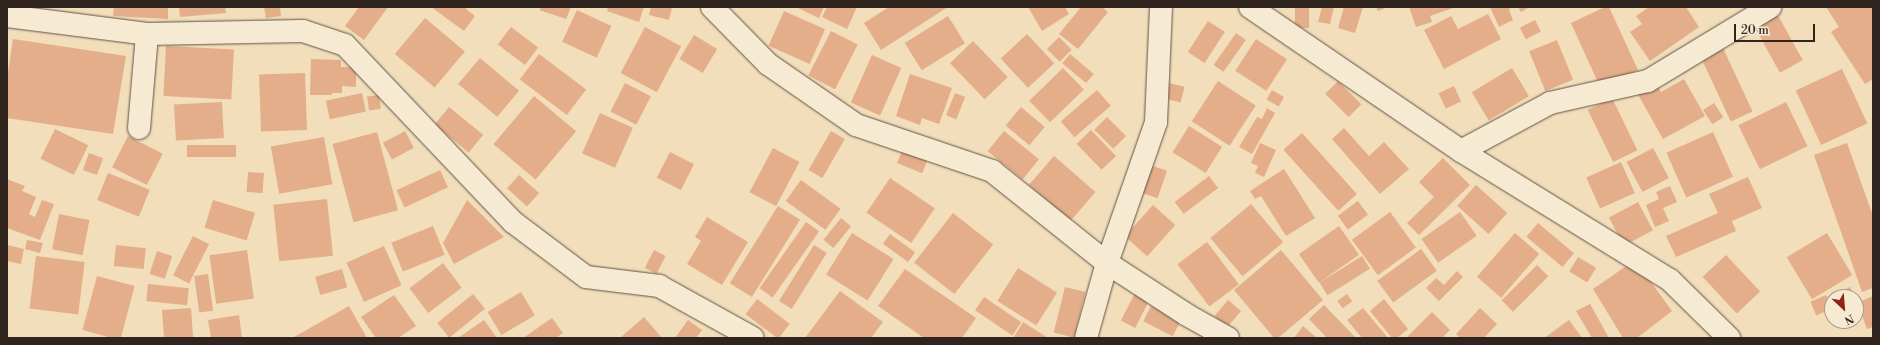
<!DOCTYPE html>
<html>
<head>
<meta charset="utf-8">
<style>
  body { margin:0 }
  #map { position:relative; width:1880px; height:345px; overflow:hidden; background:#f2debb; font-family:"Libre Bodoni",serif }
  div>[style] { position:absolute }
  .building>* { inset:0; background:#e3ae89; transform-origin:0 0 }
  .roads { filter:drop-shadow(0 0 1px #605345) drop-shadow(0 0 1px #605345) }
  .minor>* { height:22px; margin:-11px; padding:0 11px; transform-origin:11px; border-radius:11px; background:#f7ead3 }
  span { translate:-50% -50%; white-space:nowrap; text-align:center; line-height:1.15; -webkit-text-stroke:3.5px #f7ead3; paint-order:stroke }
  .frame { position:absolute; inset:0; border:8px solid #30251e; pointer-events:none }
  .north { position:absolute; left:1824px; top:289px; width:40px; height:40px; box-sizing:border-box; background:#f7ead3; border:1px solid #a79b8b; border-radius:50%; rotate:154deg; font-size:11px; font-weight:700; line-height:16px; text-align:center; color:#30251e }
  .north::after { content:''; display:block; margin:auto; width:14px; height:18px; background:#8f2418; clip-path:polygon(50% 0,100% 100%,50% 72%,0 100%) }
  .scale { position:absolute; left:1734px; top:24px; width:81px; height:18px; box-sizing:border-box; border:2px solid #30251e; border-top:0; padding-left:5px; font-size:12px; line-height:14px; white-space:nowrap; color:#30251e; -webkit-text-stroke:3px #f7ead3; paint-order:stroke }
</style>
</head>
<body>
<div id="map">
  <div class="building">
    <i style="clip-path:polygon(114px 7px,168px 7px,168px 19px,113px 16px)"></i>
    <i style="clip-path:polygon(179px 7px,225px 7px,226px 13px,180px 17px)"></i>
    <i style="clip-path:polygon(264px 7px,280px 7px,281px 16px,266px 18px)"></i>
    <i style="clip-path:polygon(359px 7px,388px 7px,364px 40px,345px 26px)"></i>
    <i style="clip-path:polygon(431px 7px,467px 7px,466px 9px,475px 16px,464px 31px)"></i>
    <i style="clip-path:polygon(542px 7px,571px 7px,566px 19px,539px 10px)"></i>
    <i style="clip-path:polygon(608px 7px,644px 7px,639px 22px,607px 11px)"></i>
    <i style="clip-path:polygon(651px 7px,672px 7px,669px 20px,649px 15px)"></i>
    <i style="clip-path:polygon(796px 7px,824px 7px,819px 18px)"></i>
    <i style="clip-path:polygon(827px 7px,857px 7px,847px 29px,822px 17px)"></i>
    <i style="clip-path:polygon(889px 7px,948px 7px,881px 50px,864px 23px)"></i>
    <i style="clip-path:polygon(1028px 7px,1065px 7px,1069px 14px,1042px 31px)"></i>
    <i style="clip-path:polygon(1081px 7px,1102px 7px,1108px 12px,1078px 49px,1059px 34px)"></i>
    <i style="left:1295px;top:7px;width:14px;height:21px"></i>
    <i style="clip-path:polygon(1322px 7px,1334px 7px,1330px 24px,1318px 22px)"></i>
    <i style="clip-path:polygon(1344px 7px,1363px 7px,1355px 33px,1338px 28px)"></i>
    <i style="clip-path:polygon(1376px 7px,1388px 7px,1378px 11px)"></i>
    <i style="clip-path:polygon(1409px 7px,1456px 7px,1430px 16px,1432px 22px,1416px 27px)"></i>
    <i style="clip-path:polygon(1490px 7px,1511px 7px,1509px 10px,1513px 20px,1499px 27px)"></i>
    <i style="clip-path:polygon(1518px 7px,1530px 7px,1521px 12px)"></i>
    <i style="clip-path:polygon(1605px 7px,1609px 7px,1638px 70px,1600px 87px,1571px 23px)"></i>
    <i style="clip-path:polygon(1649px 7px,1686px 7px,1699px 27px,1650px 61px,1630px 32px,1642px 24px,1636px 16px)"></i>
    <i style="clip-path:polygon(1826px 7px,1873px 7px,1873px 79px,1865px 84px,1831px 32px,1839px 27px)"></i>
    <i style="left:577px;top:10px;width:38px;height:35px;rotate:25deg"></i>
    <i style="left:784px;top:11px;width:45px;height:38px;rotate:24deg"></i>
    <i style="left:1776px;top:12px;width:55px;height:26px;rotate:61deg"></i>
    <i style="clip-path:polygon(1488px 14px,1501px 39px,1444px 69px,1424px 30px,1451px 16px,1458px 29px)"></i>
    <i style="left:948px;top:16px;width:32px;height:51px;rotate:58deg"></i>
    <i style="left:425px;top:18px;width:52px;height:47px;rotate:40deg"></i>
    <i style="left:1535px;top:20px;width:13px;height:17px;rotate:63deg"></i>
    <i style="left:1208px;top:21px;width:20px;height:37px;rotate:33deg"></i>
    <i style="left:511px;top:27px;width:34px;height:22px;rotate:37deg"></i>
    <i style="left:645px;top:27px;width:41px;height:52px;rotate:28deg"></i>
    <i style="left:831px;top:31px;width:30px;height:50px;rotate:27deg"></i>
    <i style="left:1236px;top:33px;width:12px;height:39px;rotate:35deg"></i>
    <i style="left:1027px;top:34px;width:40px;height:36px;rotate:47deg"></i>
    <i style="left:694px;top:35px;width:27px;height:28px;rotate:31deg"></i>
    <i style="left:1059px;top:37px;width:18px;height:17px;rotate:45deg"></i>
    <i style="clip-path:polygon(13px 39px,126px 56px,113px 134px,7px 118px,7px 79px)"></i>
    <i style="left:1256px;top:39px;width:37px;height:38px;rotate:33deg"></i>
    <i style="left:1557px;top:40px;width:43px;height:30px;rotate:68deg"></i>
    <i style="left:973px;top:41px;width:50px;height:32px;rotate:46deg"></i>
    <i style="left:166px;top:46px;width:68px;height:50px;rotate:3deg"></i>
    <i style="left:1723px;top:48px;width:70px;height:24px;rotate:65deg"></i>
    <i style="left:539px;top:54px;width:59px;height:32px;rotate:37deg"></i>
    <i style="left:1070px;top:54px;width:31px;height:12px;rotate:40deg"></i>
    <i style="left:872px;top:55px;width:32px;height:52px;rotate:24deg"></i>
    <i style="left:480px;top:58px;width:51px;height:34px;rotate:40deg"></i>
    <i style="clip-path:polygon(311px 59px,341px 60px,341px 67px,356px 67px,356px 87px,342px 86px,342px 93px,332px 93px,332px 95px,310px 95px)"></i>
    <i style="left:1063px;top:68px;width:30px;height:47px;rotate:46deg"></i>
    <i style="left:1512px;top:68px;width:33px;height:47px;rotate:59deg"></i>
    <i style="left:1842px;top:69px;width:60px;height:51px;rotate:65deg"></i>
    <i style="left:305px;top:73px;width:57px;height:46px;rotate:88deg"></i>
    <i style="clip-path:polygon(910px 74px,952px 88px,939px 124px,922px 118px,920px 125px,896px 116px)"></i>
    <i style="clip-path:polygon(1684px 79px,1705px 116px,1663px 139px,1636px 91px,1655px 81px,1661px 92px)"></i>
    <i style="left:1218px;top:81px;width:45px;height:48px;rotate:33deg"></i>
    <i style="left:1338px;top:81px;width:33px;height:18px;rotate:45deg"></i>
    <i style="left:625px;top:83px;width:29px;height:32px;rotate:27deg"></i>
    <i style="left:1169px;top:83px;width:16px;height:16px;rotate:14deg"></i>
    <i style="left:1454px;top:86px;width:17px;height:17px;rotate:65deg"></i>
    <i style="left:1097px;top:90px;width:21px;height:48px;rotate:49deg"></i>
    <i style="left:1272px;top:90px;width:14px;height:11px;rotate:30deg"></i>
    <i style="left:362px;top:93px;width:19px;height:37px;rotate:78deg"></i>
    <i style="left:955px;top:93px;width:11px;height:24px;rotate:22deg"></i>
    <i style="left:379px;top:95px;width:14px;height:12px;rotate:82deg"></i>
    <i style="left:534px;top:96px;width:55px;height:63px;rotate:40deg"></i>
    <i style="left:1612px;top:98px;width:58px;height:27px;rotate:64deg"></i>
    <i style="left:222px;top:102px;width:36px;height:48px;rotate:87deg"></i>
    <i style="left:1786px;top:102px;width:49px;height:53px;rotate:64deg"></i>
    <i style="left:1714px;top:103px;width:17px;height:13px;rotate:57deg"></i>
    <i style="left:449px;top:107px;width:44px;height:23px;rotate:39deg"></i>
    <i style="left:1021px;top:107px;width:31px;height:24px;rotate:40deg"></i>
    <i style="clip-path:polygon(1267px 108px,1275px 113px,1252px 154px,1239px 147px,1257px 117px,1262px 119px)"></i>
    <i style="left:600px;top:113px;width:36px;height:44px;rotate:24deg"></i>
    <i style="left:1107px;top:117px;width:27px;height:18px;rotate:45deg"></i>
    <i style="left:1189px;top:126px;width:39px;height:31px;rotate:32deg"></i>
    <i style="clip-path:polygon(1344px 128px,1369px 156px,1384px 142px,1409px 169px,1380px 194px,1332px 139px)"></i>
    <i style="left:55px;top:129px;width:37px;height:33px;rotate:26deg"></i>
    <i style="left:1091px;top:130px;width:36px;height:20px;rotate:46deg"></i>
    <i style="left:405px;top:131px;width:19px;height:25px;rotate:62deg"></i>
    <i style="left:831px;top:131px;width:16px;height:45px;rotate:30deg"></i>
    <i style="left:1004px;top:131px;width:45px;height:26px;rotate:39deg"></i>
    <i style="left:377px;top:132px;width:81px;height:46px;rotate:75deg"></i>
    <i style="left:1713px;top:132px;width:49px;height:51px;rotate:66deg"></i>
    <i style="left:1302px;top:133px;width:82px;height:25px;rotate:48deg"></i>
    <i style="left:128px;top:136px;width:39px;height:35px;rotate:27deg"></i>
    <i style="left:324px;top:137px;width:48px;height:54px;rotate:80deg"></i>
    <i style="clip-path:polygon(1260px 143px,1276px 150px,1264px 177px,1255px 173px,1258px 166px,1251px 163px)"></i>
    <i style="clip-path:polygon(1847px 143px,1873px 216px,1873px 288px,1862px 292px,1814px 155px)"></i>
    <i style="left:187px;top:145px;width:49px;height:12px"></i>
    <i style="left:773px;top:148px;width:30px;height:50px;rotate:28deg"></i>
    <i style="left:1653px;top:148px;width:34px;height:30px;rotate:62deg"></i>
    <i style="left:902px;top:151px;width:27px;height:13px;rotate:22deg"></i>
    <i style="left:670px;top:152px;width:27px;height:29px;rotate:27deg"></i>
    <i style="left:89px;top:153px;width:15px;height:18px;rotate:20deg"></i>
    <i style="left:1054px;top:156px;width:55px;height:38px;rotate:41deg"></i>
    <i style="clip-path:polygon(1443px 158px,1470px 185px,1419px 235px,1407px 223px,1434px 197px,1419px 182px)"></i>
    <i style="left:1621px;top:162px;width:34px;height:38px;rotate:66deg"></i>
    <i style="left:1150px;top:165px;width:18px;height:29px;rotate:19deg"></i>
    <i style="clip-path:polygon(1284px 169px,1315px 218px,1286px 236px,1261px 196px,1255px 199px,1250px 191px)"></i>
    <i style="left:440px;top:170px;width:19px;height:48px;rotate:65deg"></i>
    <i style="left:248px;top:172px;width:16px;height:20px;rotate:4deg"></i>
    <i style="left:108px;top:173px;width:45px;height:29px;rotate:22deg"></i>
    <i style="left:519px;top:175px;width:27px;height:18px;rotate:42deg"></i>
    <i style="left:1209px;top:176px;width:15px;height:43px;rotate:53deg"></i>
    <i style="clip-path:polygon(1748px 177px,1762px 208px,1732px 221px,1736px 231px,1676px 257px,1666px 236px,1718px 213px,1709px 194px)"></i>
    <i style="left:890px;top:178px;width:54px;height:42px;rotate:34deg"></i>
    <i style="clip-path:polygon(7px 179px,25px 186px,22px 191px,36px 197px,29px 214px,35px 217px,42px 200px,54px 204px,40px 240px,7px 228px)"></i>
    <i style="left:801px;top:180px;width:49px;height:26px;rotate:36deg"></i>
    <i style="left:1476px;top:185px;width:42px;height:28px;rotate:42deg"></i>
    <i style="clip-path:polygon(1670px 186px,1677px 202px,1663px 208px,1669px 221px,1655px 227px,1646px 205px,1659px 199px,1656px 192px)"></i>
    <i style="left:327px;top:199px;width:57px;height:54px;rotate:84deg"></i>
    <i style="left:213px;top:200px;width:44px;height:29px;rotate:17deg"></i>
    <i style="clip-path:polygon(467px 200px,504px 237px,454px 264px,443px 243px)"></i>
    <i style="left:1358px;top:201px;width:17px;height:25px;rotate:54deg"></i>
    <i style="left:1638px;top:202px;width:32px;height:33px;rotate:62deg"></i>
    <i style="left:1251px;top:204px;width:50px;height:53px;rotate:50deg"></i>
    <i style="left:1153px;top:205px;width:30px;height:42px;rotate:42deg"></i>
    <i style="left:778px;top:206px;width:26px;height:91px;rotate:32deg"></i>
    <i style="left:1390px;top:212px;width:44px;height:47px;rotate:54deg"></i>
    <i style="left:1460px;top:212px;width:29px;height:47px;rotate:55deg"></i>
    <i style="left:953px;top:213px;width:51px;height:63px;rotate:38deg"></i>
    <i style="left:59px;top:214px;width:31px;height:36px;rotate:11deg"></i>
    <i style="clip-path:polygon(707px 217px,748px 242px,722px 285px,687px 264px,701px 241px,695px 237px)"></i>
    <i style="left:841px;top:218px;width:13px;height:28px;rotate:39deg"></i>
    <i style="left:806px;top:222px;width:16px;height:81px;rotate:35deg"></i>
    <i style="left:1538px;top:223px;width:47px;height:18px;rotate:40deg"></i>
    <i style="left:433px;top:226px;width:31px;height:45px;rotate:68deg"></i>
    <i style="left:1339px;top:226px;width:35px;height:49px;rotate:55deg"></i>
    <i style="left:852px;top:233px;width:49px;height:49px;rotate:32deg"></i>
    <i style="left:1515px;top:233px;width:32px;height:58px;rotate:41deg"></i>
    <i style="left:1827px;top:233px;width:49px;height:47px;rotate:59deg"></i>
    <i style="left:890px;top:234px;width:31px;height:12px;rotate:36deg"></i>
    <i style="left:193px;top:236px;width:18px;height:44px;rotate:27deg"></i>
    <i style="clip-path:polygon(27px 240px,43px 243px,40px 253px,25px 249px)"></i>
    <i style="left:1207px;top:242px;width:53px;height:37px;rotate:53deg"></i>
    <i style="clip-path:polygon(7px 245px,24px 249px,21px 264px,7px 261px)"></i>
    <i style="left:116px;top:245px;width:30px;height:21px;rotate:6deg"></i>
    <i style="left:814px;top:245px;width:15px;height:66px;rotate:32deg"></i>
    <i style="left:384px;top:246px;width:43px;height:41px;rotate:66deg"></i>
    <i style="left:1421px;top:249px;width:27px;height:54px;rotate:54deg"></i>
    <i style="left:247px;top:250px;width:49px;height:38px;rotate:82deg"></i>
    <i style="left:654px;top:250px;width:13px;height:20px;rotate:27deg"></i>
    <i style="clip-path:polygon(1281px 250px,1323px 300px,1278px 338px,1274px 338px,1234px 290px)"></i>
    <i style="left:157px;top:251px;width:16px;height:24px;rotate:18deg"></i>
    <i style="left:1726px;top:255px;width:50px;height:32px;rotate:47deg"></i>
    <i style="left:36px;top:256px;width:49px;height:53px;rotate:7deg"></i>
    <i style="left:1362px;top:256px;width:15px;height:50px;rotate:58deg"></i>
    <i style="left:1578px;top:257px;width:21px;height:17px;rotate:31deg"></i>
    <i style="clip-path:polygon(1635px 260px,1672px 311px,1637px 338px,1623px 338px,1593px 289px)"></i>
    <i style="left:443px;top:263px;width:31px;height:42px;rotate:53deg"></i>
    <i style="left:1537px;top:265px;width:16px;height:50px;rotate:45deg"></i>
    <i style="left:1018px;top:268px;width:46px;height:39px;rotate:32deg"></i>
    <i style="left:342px;top:269px;width:19px;height:28px;rotate:74deg"></i>
    <i style="clip-path:polygon(905px 269px,976px 318px,962px 338px,924px 338px,878px 306px)"></i>
    <i style="clip-path:polygon(1457px 271px,1463px 277px,1439px 301px,1426px 288px,1436px 278px,1444px 285px)"></i>
    <i style="left:208px;top:274px;width:37px;height:14px;rotate:82deg"></i>
    <i style="left:97px;top:276px;width:39px;height:56px;rotate:15deg"></i>
    <i style="left:148px;top:284px;width:41px;height:17px;rotate:6deg"></i>
    <i style="left:1065px;top:287px;width:21px;height:47px;rotate:14deg"></i>
    <i style="clip-path:polygon(1850px 287px,1854px 297px,1833px 297px,1832px 295px)"></i>
    <i style="clip-path:polygon(840px 291px,883px 322px,871px 338px,805px 338px)"></i>
    <i style="left:521px;top:292px;width:27px;height:39px;rotate:59deg"></i>
    <i style="left:1135px;top:293px;width:16px;height:31px;rotate:27deg"></i>
    <i style="left:473px;top:294px;width:19px;height:46px;rotate:51deg"></i>
    <i style="left:1347px;top:294px;width:9px;height:12px;rotate:54deg"></i>
    <i style="clip-path:polygon(394px 295px,416px 326px,398px 338px,376px 338px,361px 317px)"></i>
    <i style="left:1826px;top:295px;width:15px;height:17px;rotate:67deg"></i>
    <i style="clip-path:polygon(1873px 296px,1873px 327px,1867px 329px,1857px 303px)"></i>
    <i style="left:984px;top:297px;width:45px;height:16px;rotate:34deg"></i>
    <i style="left:757px;top:299px;width:41px;height:19px;rotate:37deg"></i>
    <i style="clip-path:polygon(1384px 299px,1408px 329px,1397px 338px,1392px 338px,1370px 311px)"></i>
    <i style="left:1228px;top:300px;width:17px;height:21px;rotate:40deg"></i>
    <i style="clip-path:polygon(1590px 304px,1609px 338px,1592px 338px,1576px 311px)"></i>
    <i style="clip-path:polygon(1324px 305px,1356px 338px,1327px 338px,1309px 319px)"></i>
    <i style="clip-path:polygon(349px 306px,367px 338px,295px 338px,294px 337px)"></i>
    <i style="left:1151px;top:306px;width:33px;height:17px;rotate:27deg"></i>
    <i style="left:191px;top:308px;width:30px;height:29px;rotate:86deg"></i>
    <i style="clip-path:polygon(1363px 308px,1388px 338px,1362px 338px,1347px 320px)"></i>
    <i style="clip-path:polygon(1480px 308px,1497px 324px,1484px 338px,1460px 338px,1456px 334px)"></i>
    <i style="clip-path:polygon(1432px 312px,1450px 330px,1442px 338px,1406px 338px)"></i>
    <i style="clip-path:polygon(239px 315px,242px 338px,211px 338px,208px 320px)"></i>
    <i style="clip-path:polygon(644px 317px,662px 338px,620px 338px)"></i>
    <i style="clip-path:polygon(552px 318px,563px 333px,556px 338px,523px 338px)"></i>
    <i style="clip-path:polygon(484px 320px,497px 338px,458px 338px)"></i>
    <i style="clip-path:polygon(688px 320px,702px 330px,696px 338px,675px 338px)"></i>
    <i style="clip-path:polygon(1569px 320px,1582px 338px,1544px 338px)"></i>
    <i style="clip-path:polygon(1023px 322px,1048px 338px,1014px 337px)"></i>
    <i style="clip-path:polygon(1303px 326px,1317px 338px,1294px 338px)"></i>
  </div>
  <div class="roads">
    <div class="minor">
      <i style="left:712px;top:7px;width:80px;rotate:45.5deg"></i>
      <i style="left:768px;top:64px;width:107px;rotate:34.7deg"></i>
      <i style="left:856px;top:125px;width:144px;rotate:18.7deg"></i>
      <i style="left:992px;top:171px;width:147px;rotate:38.7deg"></i>
      <i style="left:1107px;top:263px;width:95px;rotate:33deg"></i>
      <i style="left:1187px;top:315px;width:47px;rotate:29.3deg"></i>
      <i style="left:1250px;top:7px;width:255px;rotate:34.3deg"></i>
      <i style="left:1461px;top:151px;width:246px;rotate:31.7deg"></i>
      <i style="left:1670px;top:280px;width:83px;rotate:44.5deg"></i>
      <i style="left:7px;top:16px;width:141px;rotate:7.3deg"></i>
      <i style="left:147px;top:34px;width:156px;rotate:-1.1deg"></i>
      <i style="left:303px;top:31px;width:44px;rotate:18.4deg"></i>
      <i style="left:345px;top:45px;width:244px;rotate:46.5deg"></i>
      <i style="left:513px;top:222px;width:91px;rotate:37deg"></i>
      <i style="left:586px;top:277px;width:74px;rotate:7deg"></i>
      <i style="left:659px;top:286px;width:107px;rotate:29deg"></i>
      <i style="left:139px;top:128px;width:94px;rotate:-85.1deg"></i>
      <i style="left:1461px;top:151px;width:101px;rotate:-28.3deg"></i>
      <i style="left:1550px;top:103px;width:100px;rotate:-12.7deg"></i>
      <i style="left:1648px;top:81px;width:143px;rotate:-31.2deg"></i>
      <i style="left:1086px;top:338px;width:78px;rotate:-74.4deg"></i>
      <i style="left:1107px;top:263px;width:149px;rotate:-70.8deg"></i>
      <i style="left:1156px;top:122px;width:115px;rotate:-87.5deg"></i>
    </div>
  </div>
  <div class="frame"></div>
  <div class="north">N</div>
  <div class="scale">20 m</div>
</div>
</body>
</html>
